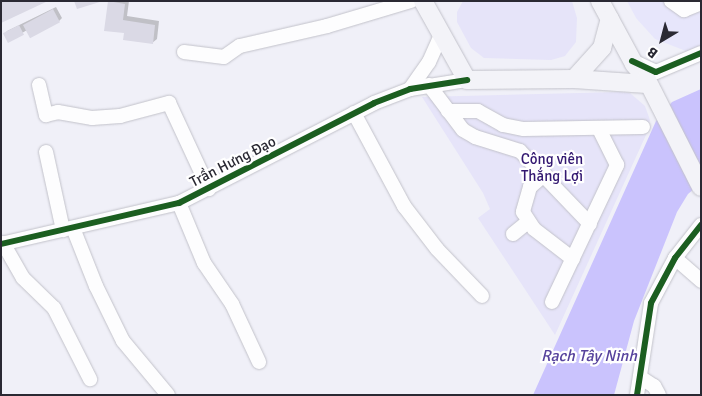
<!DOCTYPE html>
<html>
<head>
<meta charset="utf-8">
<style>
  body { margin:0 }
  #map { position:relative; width:702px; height:396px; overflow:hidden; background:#f0f0f8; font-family:Signika,sans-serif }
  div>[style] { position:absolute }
  .built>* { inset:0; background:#e7e6fb }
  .green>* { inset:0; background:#e6e4f9 }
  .water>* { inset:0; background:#cac3fd }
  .shadow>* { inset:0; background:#0003 }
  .building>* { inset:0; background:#dad9e5; transform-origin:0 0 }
  .roads { filter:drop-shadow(0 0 1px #c2c2ca) drop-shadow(0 0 1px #c2c2ca) }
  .minor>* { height:14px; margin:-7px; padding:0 7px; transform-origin:7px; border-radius:7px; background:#fdfdfe }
  .major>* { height:18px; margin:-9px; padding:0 9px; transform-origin:9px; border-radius:9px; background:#f3f3f8 }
  .cycleway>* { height:6px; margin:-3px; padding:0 3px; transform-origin:3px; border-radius:3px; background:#1b5e20 }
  span { translate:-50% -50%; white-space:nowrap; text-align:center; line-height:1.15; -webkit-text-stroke:4.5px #fff; paint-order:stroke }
  .park-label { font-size:15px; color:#331871 }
  .street-label { font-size:15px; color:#2a2933 }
  .water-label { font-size:16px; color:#57439d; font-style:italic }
  .frame { position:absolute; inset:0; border:2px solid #2a2933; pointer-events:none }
  .north { position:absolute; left:637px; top:15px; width:50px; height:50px; -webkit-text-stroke:4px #fff; paint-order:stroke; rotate:217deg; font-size:14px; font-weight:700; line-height:20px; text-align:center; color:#2a2933 }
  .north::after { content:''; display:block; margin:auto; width:18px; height:22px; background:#2a2933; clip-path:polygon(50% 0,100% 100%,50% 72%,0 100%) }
</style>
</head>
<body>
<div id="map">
  <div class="built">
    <i style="clip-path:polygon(627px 1px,701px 1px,701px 47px,686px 51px,655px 39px,636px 18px)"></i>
  </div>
  <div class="green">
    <i style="clip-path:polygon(463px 1px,572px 1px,577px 18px,576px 42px,565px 56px,551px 60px,484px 58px,471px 48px,457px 22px,457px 12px)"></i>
    <i style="clip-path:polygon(620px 92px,630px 93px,645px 106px,650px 120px,646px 135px,555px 335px,478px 218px,490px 209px,483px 193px,422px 97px)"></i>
  </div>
  <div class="water">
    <i style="clip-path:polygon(701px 89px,701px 183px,688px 194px,677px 212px,634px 321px,614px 395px,533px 395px,656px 121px,672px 102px)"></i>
  </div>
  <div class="shadow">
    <i style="clip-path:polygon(129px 1px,127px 16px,159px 21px,157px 39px,152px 43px,126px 32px,109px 2px)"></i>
    <i style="clip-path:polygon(56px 7px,62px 18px,59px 21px,27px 30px,9px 41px,5px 34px,7px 31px)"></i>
  </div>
  <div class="building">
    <i style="clip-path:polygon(1px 1px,48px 1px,1px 23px)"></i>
    <i style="clip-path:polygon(74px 1px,103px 1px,77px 9px)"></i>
    <i style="clip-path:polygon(108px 1px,125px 4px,123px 20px,155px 25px,153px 44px,123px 40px,124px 33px,104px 31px)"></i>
    <i style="left:53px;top:9px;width:15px;height:34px;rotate:62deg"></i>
    <i style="left:19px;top:25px;width:11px;height:18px;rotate:63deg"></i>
  </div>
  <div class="roads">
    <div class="minor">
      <i style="left:671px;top:1px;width:16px;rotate:35deg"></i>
      <i style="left:684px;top:10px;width:18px;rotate:-22deg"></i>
      <i style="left:184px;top:52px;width:40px;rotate:7.1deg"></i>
      <i style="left:224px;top:57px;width:19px;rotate:-35deg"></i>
      <i style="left:240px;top:46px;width:89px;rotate:-12.9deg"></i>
      <i style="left:327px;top:26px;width:88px;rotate:-16.6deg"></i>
      <i style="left:635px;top:62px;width:23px;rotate:25deg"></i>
      <i style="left:656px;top:72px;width:49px;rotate:-22.9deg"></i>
      <i style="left:39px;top:85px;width:31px;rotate:77deg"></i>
      <i style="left:46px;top:115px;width:12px;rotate:-14deg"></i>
      <i style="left:58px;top:112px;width:35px;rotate:10deg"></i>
      <i style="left:92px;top:118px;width:28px;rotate:-4deg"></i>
      <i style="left:120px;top:116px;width:51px;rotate:-14.9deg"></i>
      <i style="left:169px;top:103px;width:95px;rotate:65.1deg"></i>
      <i style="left:429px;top:85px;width:56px;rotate:52.9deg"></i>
      <i style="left:463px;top:130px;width:14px;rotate:30deg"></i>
      <i style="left:475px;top:137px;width:47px;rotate:17.3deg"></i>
      <i style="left:520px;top:151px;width:101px;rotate:46.2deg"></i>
      <i style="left:410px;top:89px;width:33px;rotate:-55deg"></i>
      <i style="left:429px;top:62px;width:30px;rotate:-66deg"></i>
      <i style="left:448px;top:111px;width:30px"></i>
      <i style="left:478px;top:111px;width:29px;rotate:29deg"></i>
      <i style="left:503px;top:125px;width:21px;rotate:11deg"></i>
      <i style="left:524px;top:129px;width:119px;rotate:-1deg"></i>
      <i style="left:354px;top:113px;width:106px;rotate:61.7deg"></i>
      <i style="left:404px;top:206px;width:54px;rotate:52.5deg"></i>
      <i style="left:437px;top:249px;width:65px;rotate:46.2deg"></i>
      <i style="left:46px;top:152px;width:80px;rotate:77.7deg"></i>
      <i style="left:545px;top:174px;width:20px;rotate:139deg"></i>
      <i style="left:530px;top:187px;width:26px;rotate:106deg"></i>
      <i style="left:523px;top:212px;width:20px;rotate:57deg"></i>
      <i style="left:534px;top:229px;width:49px;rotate:37.6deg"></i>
      <i style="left:179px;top:203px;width:65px;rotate:67.4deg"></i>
      <i style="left:204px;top:263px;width:50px;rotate:55.7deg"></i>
      <i style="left:232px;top:304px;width:64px;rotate:65deg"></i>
      <i style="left:73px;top:228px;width:62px;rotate:68.4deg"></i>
      <i style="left:96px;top:286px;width:61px;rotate:63.9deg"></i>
      <i style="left:123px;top:341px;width:70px;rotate:50.2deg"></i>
      <i style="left:513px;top:234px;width:19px;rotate:-39deg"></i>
      <i style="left:3px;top:243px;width:40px;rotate:60.3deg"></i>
      <i style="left:23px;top:278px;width:43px;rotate:44.1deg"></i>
      <i style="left:54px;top:308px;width:80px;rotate:63.1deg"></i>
      <i style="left:1px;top:244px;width:183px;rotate:-13deg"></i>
      <i style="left:179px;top:203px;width:219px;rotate:-27.1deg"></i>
      <i style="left:374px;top:103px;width:39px;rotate:-21deg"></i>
      <i style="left:410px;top:89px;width:58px;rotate:-9deg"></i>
      <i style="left:675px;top:258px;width:35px;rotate:41deg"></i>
      <i style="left:552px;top:302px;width:152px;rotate:-64.6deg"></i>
      <i style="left:617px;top:165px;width:40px;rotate:-116.6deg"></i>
      <i style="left:640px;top:377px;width:17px;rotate:33deg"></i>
      <i style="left:654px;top:386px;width:10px;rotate:61deg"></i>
      <i style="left:637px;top:395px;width:93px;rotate:-81.3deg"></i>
      <i style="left:651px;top:303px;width:51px;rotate:-61.9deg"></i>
      <i style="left:675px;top:258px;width:42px;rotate:-51.8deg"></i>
    </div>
    <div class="major">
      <i style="left:423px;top:1px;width:90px;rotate:60.9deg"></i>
      <i style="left:467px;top:80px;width:107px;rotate:-0.5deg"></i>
      <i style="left:574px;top:79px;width:73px;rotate:3.9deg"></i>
      <i style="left:600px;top:1px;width:72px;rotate:61.6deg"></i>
      <i style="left:634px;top:64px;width:18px;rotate:49deg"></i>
      <i style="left:646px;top:78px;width:122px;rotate:63.2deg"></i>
      <i style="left:574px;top:79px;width:42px;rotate:-47.9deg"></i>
      <i style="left:602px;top:48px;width:30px;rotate:-75deg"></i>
    </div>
  </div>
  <div class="cycleway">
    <i style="left:632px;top:61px;width:26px;rotate:25deg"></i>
    <i style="left:656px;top:72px;width:49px;rotate:-22.9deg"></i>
    <i style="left:1px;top:244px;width:183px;rotate:-13deg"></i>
    <i style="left:179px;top:203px;width:219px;rotate:-27.1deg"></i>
    <i style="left:374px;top:103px;width:39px;rotate:-21deg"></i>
    <i style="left:410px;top:89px;width:58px;rotate:-9deg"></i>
    <i style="left:637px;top:395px;width:93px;rotate:-81.3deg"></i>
    <i style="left:651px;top:303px;width:51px;rotate:-61.9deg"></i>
    <i style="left:675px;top:258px;width:42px;rotate:-51.8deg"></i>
  </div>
  <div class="park-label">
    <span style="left:552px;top:168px">Công viên<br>Thắng Lợi</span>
  </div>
  <div class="street-label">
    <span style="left:233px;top:162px;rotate:-27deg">Trần Hưng Đạo</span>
  </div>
  <div class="water-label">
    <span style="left:589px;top:356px">Rạch Tây Ninh</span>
  </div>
  <div class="frame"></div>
  <div class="north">B</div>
</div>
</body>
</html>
